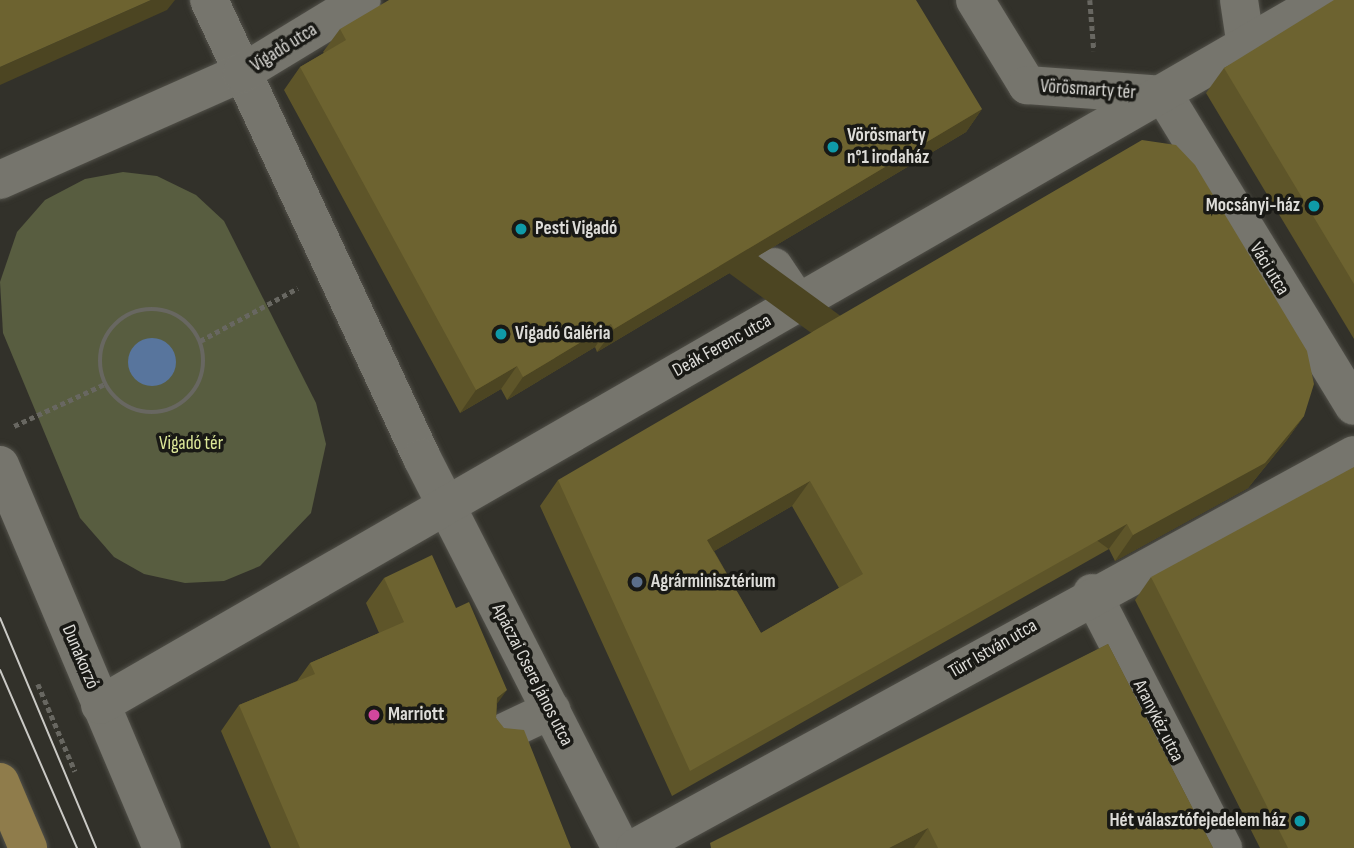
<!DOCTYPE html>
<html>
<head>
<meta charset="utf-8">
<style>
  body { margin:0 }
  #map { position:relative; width:1354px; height:848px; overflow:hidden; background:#32312a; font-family:"Sofia Sans Condensed",sans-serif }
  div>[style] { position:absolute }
  .green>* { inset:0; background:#585d40 }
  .water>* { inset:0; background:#58759d }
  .round { border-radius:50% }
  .path>* { height:4.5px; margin-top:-2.25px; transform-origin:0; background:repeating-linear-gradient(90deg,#686761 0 5px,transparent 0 8.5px) }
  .path>.ring { margin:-2.25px; padding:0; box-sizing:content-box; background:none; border:4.5px solid #686761; border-radius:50% }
  .roads { filter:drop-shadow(0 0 2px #515049) drop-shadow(0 0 2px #515049) }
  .minor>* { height:38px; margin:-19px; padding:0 19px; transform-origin:19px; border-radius:19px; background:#76756d }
  .major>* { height:38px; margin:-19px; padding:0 19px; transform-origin:19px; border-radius:19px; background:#8f7c4b }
  .tram>* { height:2px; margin:-1px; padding:0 1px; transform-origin:1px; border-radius:1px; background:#cac9c5 }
  .wall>* { inset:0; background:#5e5529 }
  .shaded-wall>* { inset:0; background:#4c4522; transform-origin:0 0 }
  .building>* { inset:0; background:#6d6330 }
  .dots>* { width:19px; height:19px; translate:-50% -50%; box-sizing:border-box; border:4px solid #191915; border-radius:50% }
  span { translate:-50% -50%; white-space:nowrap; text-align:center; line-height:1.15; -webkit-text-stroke:7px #191915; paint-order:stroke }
  .street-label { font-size:19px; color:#dddcd8 }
  .poi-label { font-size:19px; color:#dddcd8; font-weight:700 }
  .left { translate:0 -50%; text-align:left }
  .right { translate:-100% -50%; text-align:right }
  .park-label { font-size:19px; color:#dde899 }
</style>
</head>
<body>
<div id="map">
  <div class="green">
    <i style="clip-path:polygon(123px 172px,157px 176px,196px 195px,224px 221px,316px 403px,326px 444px,311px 513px,260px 566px,224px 581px,185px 583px,144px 574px,114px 557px,80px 518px,3px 333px,0 282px,17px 232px,45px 200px,85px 179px)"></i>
  </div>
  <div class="water">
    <i class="round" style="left:128px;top:338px;width:48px;height:48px"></i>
  </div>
  <div class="path">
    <i style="left:1090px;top:0;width:51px;rotate:85.5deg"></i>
    <i class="ring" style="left:100px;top:309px;width:99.5px;height:99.5px"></i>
    <i style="left:200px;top:341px;width:111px;rotate:-28.4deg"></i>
    <i style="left:14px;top:426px;width:100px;rotate:-24.8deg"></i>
    <i style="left:38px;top:684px;width:95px;rotate:67deg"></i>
  </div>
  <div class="roads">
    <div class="minor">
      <i style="left:209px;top:0;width:505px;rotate:65.06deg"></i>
      <i style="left:422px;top:458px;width:438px;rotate:63deg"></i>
      <i style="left:975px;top:0;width:100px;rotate:58.5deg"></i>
      <i style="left:1027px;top:85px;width:137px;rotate:4.2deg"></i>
      <i style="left:1239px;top:0;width:48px;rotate:81.5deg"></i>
      <i style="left:1164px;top:95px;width:364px;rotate:58.6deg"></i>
      <i style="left:0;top:180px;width:265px;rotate:-23.9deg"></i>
      <i style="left:242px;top:73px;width:140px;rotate:-31.3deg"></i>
      <i style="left:774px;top:267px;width:43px;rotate:56.3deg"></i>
      <i style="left:0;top:465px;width:416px;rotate:67.1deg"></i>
      <i style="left:1092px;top:593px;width:287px;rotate:62.8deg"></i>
      <i style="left:100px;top:705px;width:1413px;rotate:-29.94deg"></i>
      <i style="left:498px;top:735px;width:59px;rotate:-25.3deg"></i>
      <i style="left:635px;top:848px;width:819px;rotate:-28.66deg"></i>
    </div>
    <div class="major">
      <i style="left:0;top:782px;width:72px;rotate:67deg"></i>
    </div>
  </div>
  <div class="tram">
    <i style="left:0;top:618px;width:249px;rotate:67.3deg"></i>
    <i style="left:0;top:670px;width:194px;rotate:66.6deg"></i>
  </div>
  <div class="wall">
    <i style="clip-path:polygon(1354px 0,1354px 339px,1206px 93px,1224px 68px)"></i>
    <i style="clip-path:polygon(340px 29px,982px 109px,966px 132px,597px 352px,595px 347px,507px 400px,501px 389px,460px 413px,284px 90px,300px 67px,324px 53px,323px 52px)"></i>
    <i style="clip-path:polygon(evenodd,1304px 416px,1286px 441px,1248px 488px,1115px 561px,1109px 549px,672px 796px,540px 506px,558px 480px,1304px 416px,792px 506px,839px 588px,761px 633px,714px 551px,792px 506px)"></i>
    <i style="clip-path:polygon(1151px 577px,1354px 848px,1260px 848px,1135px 600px)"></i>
    <i style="clip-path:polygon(384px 578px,497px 704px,496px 718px,571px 848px,271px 848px,221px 731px,239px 705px,297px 681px,310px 663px,379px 633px,366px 603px)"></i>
    <i style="clip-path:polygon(1108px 644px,1213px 848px,711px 848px)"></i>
  </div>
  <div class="shaded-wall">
    <i style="clip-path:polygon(151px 0,175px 0,167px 10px,0 85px,0 67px)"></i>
    <i style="clip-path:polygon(982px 109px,966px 132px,597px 352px,614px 329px)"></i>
    <i style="clip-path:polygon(611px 324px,595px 347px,507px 400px,523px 377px)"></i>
    <i style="clip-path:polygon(517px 366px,501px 389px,460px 413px,476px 390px)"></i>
    <i style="clip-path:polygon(1304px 416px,1286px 441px,1248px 488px,1115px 561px,1133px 535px)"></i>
    <i style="clip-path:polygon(810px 481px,792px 506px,690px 565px,707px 540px)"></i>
    <i style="left:1127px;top:524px;width:31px;height:502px;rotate:126deg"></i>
    <i style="clip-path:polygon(507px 690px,489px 715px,497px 698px)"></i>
    <i style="clip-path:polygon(928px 828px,914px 848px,889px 848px)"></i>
  </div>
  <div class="building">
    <i style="clip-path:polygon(0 0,151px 0,0 67px)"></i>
    <i style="clip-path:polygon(389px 0,916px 0,982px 109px,614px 329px,611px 324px,523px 377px,517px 366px,476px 390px,300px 67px,346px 40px,340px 29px)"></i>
    <i style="clip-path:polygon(1334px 0,1354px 0,1354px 284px,1224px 68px)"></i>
    <i style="clip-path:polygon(evenodd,1142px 140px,1176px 145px,1195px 165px,1307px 351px,1314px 384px,1304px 416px,1265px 463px,1133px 535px,1127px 524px,690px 771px,558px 480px,1142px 140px,810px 481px,863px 574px,761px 633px,707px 540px,810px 481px)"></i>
    <i style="clip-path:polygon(1354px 467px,1354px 848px,1288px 848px,1151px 577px)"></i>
    <i style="clip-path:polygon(432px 555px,456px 608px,469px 602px,507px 690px,497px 698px,496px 718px,504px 728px,524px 730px,571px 848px,300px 848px,239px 705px,315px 674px,310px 663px,404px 622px,384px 578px)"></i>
    <i style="clip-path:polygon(1108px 644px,1213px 848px,938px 848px,928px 828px,889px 848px,711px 848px,710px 843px)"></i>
  </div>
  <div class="dots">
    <i style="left:833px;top:147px;background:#0f9aa8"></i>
    <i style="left:1314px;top:206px;background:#0f9aa8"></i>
    <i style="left:521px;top:229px;background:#0f9aa8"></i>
    <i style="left:501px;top:334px;background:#0f9aa8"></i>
    <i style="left:637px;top:582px;background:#5c6f8a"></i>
    <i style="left:374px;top:715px;background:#d1479c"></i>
    <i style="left:1300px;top:821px;background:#0f9aa8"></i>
  </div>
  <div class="street-label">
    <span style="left:284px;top:48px;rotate:-32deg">Vigadó utca</span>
    <span style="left:1088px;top:90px;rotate:4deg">Vörösmarty tér</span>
    <span style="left:1269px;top:269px;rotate:58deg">Váci utca</span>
    <span style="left:722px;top:346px;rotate:-29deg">Deák Ferenc utca</span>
    <span style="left:993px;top:649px;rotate:-30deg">Türr István utca</span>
    <span style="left:80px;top:657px;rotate:67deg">Dunakorzó</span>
    <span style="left:532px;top:675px;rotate:63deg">Apáczai Csere János utca</span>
    <span style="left:1158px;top:721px;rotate:63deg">Aranykéz utca</span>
  </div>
  <div class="poi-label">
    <span class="left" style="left:847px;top:147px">Vörösmarty<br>n°1 irodaház</span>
    <span class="right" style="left:1300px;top:206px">Mocsányi-ház</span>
    <span class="left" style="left:535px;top:229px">Pesti Vigadó</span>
    <span class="left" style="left:515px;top:334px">Vigadó Galéria</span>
    <span class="left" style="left:651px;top:582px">Agrárminisztérium</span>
    <span class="left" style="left:388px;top:715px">Marriott</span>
    <span class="right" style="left:1286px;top:821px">Hét választófejedelem ház</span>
  </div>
  <div class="park-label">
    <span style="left:191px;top:444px">Vigadó tér</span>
  </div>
</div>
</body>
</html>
